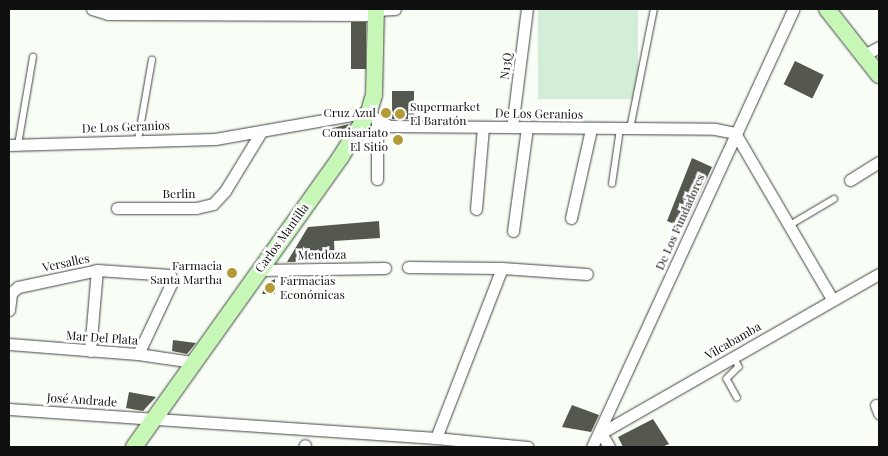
<!DOCTYPE html>
<html>
<head>
<meta charset="utf-8">
<style>
  body { margin:0 }
  #map { position:relative; width:888px; height:456px; overflow:hidden; background:#f8fef5; font-family:"Playfair Display",serif }
  div>[style] { position:absolute }
  .pitch>* { inset:0; background:#d2eed8; transform-origin:0 0 }
  .building>* { inset:0; background:#55584e; transform-origin:0 0 }
  .roads { filter:drop-shadow(0 0 1px #434343) drop-shadow(0 0 1px #434343) }
  .lane>* { height:5.5px; margin:-2.75px; padding:0 2.75px; transform-origin:2.75px; border-radius:2.75px; background:#fff }
  .street>* { height:11px; margin:-5.5px; padding:0 5.5px; transform-origin:5.5px; border-radius:5.5px; background:#fff }
  .secondary>* { height:16px; margin:-8px; padding:0 8px; transform-origin:8px; border-radius:8px; background:#c6f7b7 }
  .dots>* { width:14px; height:14px; translate:-50% -50%; box-sizing:border-box; border:2px solid #fff; border-radius:50% }
  span { translate:-50% -50%; white-space:nowrap; text-align:center; line-height:1.15; -webkit-text-stroke:5px #fff; paint-order:stroke }
  .street-label { font-size:12px; color:#101010 }
  .poi-label { font-size:12px; color:#101010 }
  .left { translate:0 -50%; text-align:left }
  .right { translate:-100% -50%; text-align:right }
  .frame { position:absolute; inset:0; border:10px solid #101010; pointer-events:none }
</style>
</head>
<body>
<div id="map">
  <div class="pitch">
    <i style="left:538px;top:9px;width:100px;height:90px"></i>
  </div>
  <div class="building">
    <i style="left:351px;top:22px;width:15px;height:47px"></i>
    <i style="left:795px;top:61px;width:32px;height:26px;rotate:26deg"></i>
    <i style="left:392px;top:91px;width:22px;height:28px"></i>
    <i style="clip-path:polygon(349px 124px,341px 138px,329px 129px)"></i>
    <i style="clip-path:polygon(692px 158px,712px 167px,684px 228px,667px 221px)"></i>
    <i style="clip-path:polygon(379px 221px,380px 238px,334px 241px,335px 261px,287px 262px,308px 227px)"></i>
    <i style="clip-path:polygon(275px 279px,275px 294px,262px 294px,267px 283px)"></i>
    <i style="clip-path:polygon(173px 340px,196px 343px,187px 354px,172px 351px)"></i>
    <i style="clip-path:polygon(129px 392px,156px 397px,143px 411px,126px 408px)"></i>
    <i style="clip-path:polygon(572px 405px,599px 415px,591px 432px,562px 427px)"></i>
    <i style="clip-path:polygon(653px 419px,669px 444px,662px 447px,623px 447px,618px 437px)"></i>
  </div>
  <div class="roads">
    <div class="lane">
      <i style="left:630px;top:129px;width:122px;rotate:-78.7deg"></i>
      <i style="left:138px;top:140px;width:81px;rotate:-80.1deg"></i>
      <i style="left:18px;top:145px;width:89px;rotate:-80.3deg"></i>
      <i style="left:612px;top:184px;width:56px;rotate:-81.7deg"></i>
      <i style="left:790px;top:225px;width:51px;rotate:-30.6deg"></i>
      <i style="left:734px;top:357px;width:11px;rotate:63deg"></i>
      <i style="left:739px;top:367px;width:17px;rotate:135deg"></i>
      <i style="left:727px;top:379px;width:21px;rotate:61deg"></i>
    </div>
    <div class="street">
      <i style="left:92px;top:9px;width:17px;rotate:17deg"></i>
      <i style="left:108px;top:14px;width:268px;rotate:0.2deg"></i>
      <i style="left:376px;top:10px;width:19px;rotate:-3deg"></i>
      <i style="left:864px;top:55px;width:17px;rotate:-28deg"></i>
      <i style="left:377px;top:120px;width:59px;rotate:90deg"></i>
      <i style="left:512px;top:127px;width:119px;rotate:-82.8deg"></i>
      <i style="left:9px;top:145px;width:206px;rotate:-1.7deg"></i>
      <i style="left:215px;top:139px;width:156px;rotate:-9.9deg"></i>
      <i style="left:369px;top:112px;width:11px;rotate:45deg"></i>
      <i style="left:377px;top:120px;width:14px;rotate:25deg"></i>
      <i style="left:390px;top:126px;width:325px;rotate:0.5deg"></i>
      <i style="left:715px;top:129px;width:20px;rotate:11deg"></i>
      <i style="left:735px;top:133px;width:192px;rotate:59.7deg"></i>
      <i style="left:850px;top:180px;width:34px;rotate:-32deg"></i>
      <i style="left:117px;top:208px;width:79px"></i>
      <i style="left:196px;top:208px;width:17px;rotate:-13deg"></i>
      <i style="left:213px;top:204px;width:18px;rotate:-47deg"></i>
      <i style="left:225px;top:191px;width:69px;rotate:-58.6deg"></i>
      <i style="left:476px;top:209px;width:82px;rotate:-85.1deg"></i>
      <i style="left:571px;top:218px;width:91px;rotate:-77.3deg"></i>
      <i style="left:513px;top:231px;width:104px;rotate:-82.3deg"></i>
      <i style="left:408px;top:267px;width:94px;rotate:0.6deg"></i>
      <i style="left:502px;top:268px;width:85px;rotate:4deg"></i>
      <i style="left:259px;top:270px;width:126px;rotate:-0.9deg"></i>
      <i style="left:9px;top:310px;width:17px;rotate:-83deg"></i>
      <i style="left:11px;top:293px;width:9px;rotate:-41deg"></i>
      <i style="left:18px;top:287px;width:81px;rotate:-12.1deg"></i>
      <i style="left:97px;top:270px;width:73px;rotate:3.9deg"></i>
      <i style="left:170px;top:275px;width:9px;rotate:84deg"></i>
      <i style="left:171px;top:284px;width:77px;rotate:115.2deg"></i>
      <i style="left:9px;top:344px;width:129px;rotate:4.4deg"></i>
      <i style="left:138px;top:354px;width:56px;rotate:8.3deg"></i>
      <i style="left:90px;top:351px;width:81px;rotate:-85.1deg"></i>
      <i style="left:876px;top:405px;width:9px;rotate:69deg"></i>
      <i style="left:9px;top:409px;width:428px;rotate:3.9deg"></i>
      <i style="left:436px;top:438px;width:92px;rotate:5.6deg"></i>
      <i style="left:601px;top:433px;width:320px;rotate:-29.8deg"></i>
      <i style="left:601px;top:433px;width:16px;rotate:60deg"></i>
      <i style="left:436px;top:438px;width:182px;rotate:-68.8deg"></i>
      <i style="left:304px;top:447px;width:2px;rotate:-63deg"></i>
      <i style="left:592px;top:447px;width:482px;rotate:-65.3deg"></i>
    </div>
    <div class="secondary">
      <i style="left:827px;top:9px;width:84px;rotate:51.8deg"></i>
      <i style="left:134px;top:447px;width:355px;rotate:-54.5deg"></i>
      <i style="left:340px;top:158px;width:54px;rotate:-57.8deg"></i>
      <i style="left:369px;top:112px;width:18px;rotate:-74deg"></i>
      <i style="left:374px;top:95px;width:86px;rotate:-88.7deg"></i>
    </div>
  </div>
  <div class="dots">
    <i style="left:386px;top:113px;background:#b39c36"></i>
    <i style="left:400px;top:114px;background:#b39c36"></i>
    <i style="left:398px;top:140px;background:#b39c36"></i>
    <i style="left:232px;top:273px;background:#b39c36"></i>
    <i style="left:270px;top:288px;background:#b39c36"></i>
  </div>
  <div class="street-label">
    <span style="left:506px;top:66px;rotate:-83deg">N13Q</span>
    <span style="left:539px;top:114px;rotate:1deg">De Los Geranios</span>
    <span style="left:126px;top:127px;rotate:-2deg">De Los Geranios</span>
    <span style="left:179px;top:194px">Berlin</span>
    <span style="left:680px;top:222px;rotate:-66deg">De Los Fundadores</span>
    <span style="left:282px;top:238px;rotate:-54deg">Carlos Mantilla</span>
    <span style="left:322px;top:255px;rotate:-1deg">Mendoza</span>
    <span style="left:66px;top:263px;rotate:-12deg">Versalles</span>
    <span style="left:102px;top:338px;rotate:4deg">Mar Del Plata</span>
    <span style="left:733px;top:341px;rotate:-30deg">Vilcabamba</span>
    <span style="left:82px;top:400px;rotate:4deg">José Andrade</span>
  </div>
  <div class="poi-label">
    <span class="left" style="left:410px;top:114px">Supermarket<br>El Baratón</span>
    <span class="right" style="left:376px;top:113px">Cruz Azul</span>
    <span class="right" style="left:388px;top:140px">Comisariato<br>El Sitio</span>
    <span class="right" style="left:222px;top:273px">Farmacia<br>Santa Martha</span>
    <span class="left" style="left:280px;top:288px">Farmacias<br>Económicas</span>
  </div>
  <div class="frame"></div>
</div>
</body>
</html>
